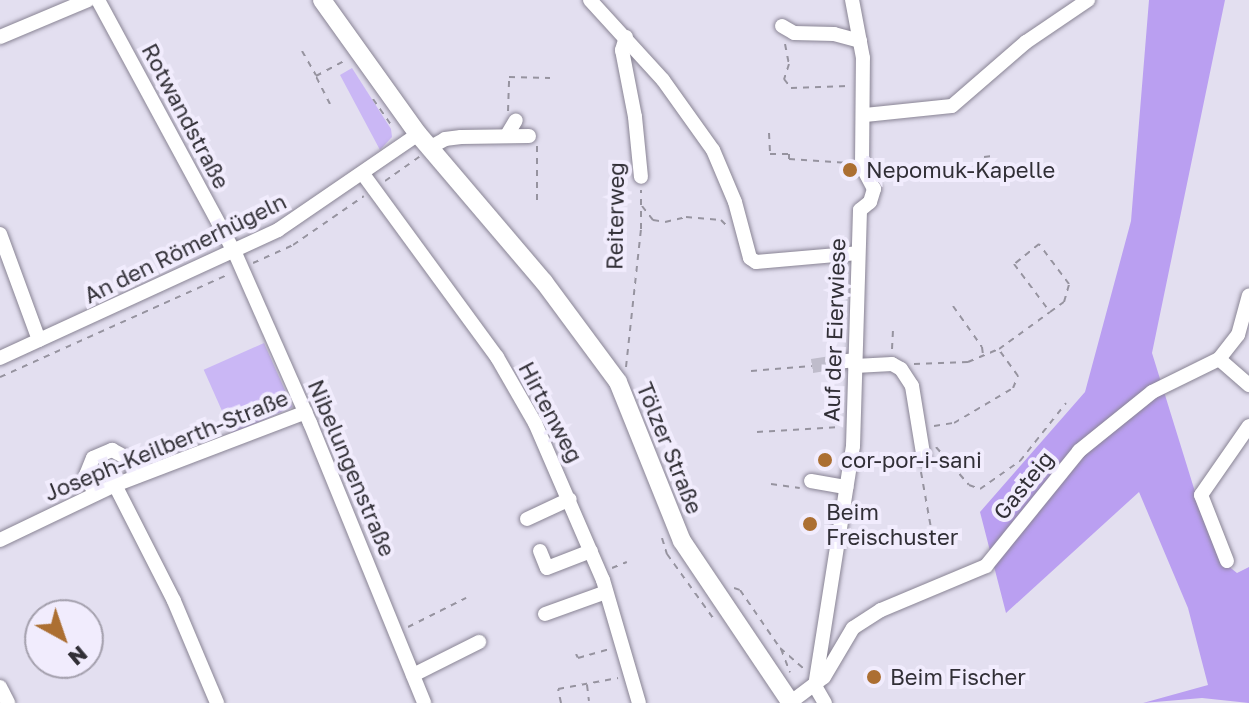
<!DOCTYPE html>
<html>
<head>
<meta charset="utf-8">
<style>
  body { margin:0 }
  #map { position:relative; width:1249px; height:703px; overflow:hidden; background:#e3dff0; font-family:"Golos Text",sans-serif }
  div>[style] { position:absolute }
  .green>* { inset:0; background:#cab7f5; transform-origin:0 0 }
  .forest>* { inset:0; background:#ba9ff1 }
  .minor-tunnel>* { height:14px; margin-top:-7px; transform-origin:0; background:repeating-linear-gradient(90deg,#bfbccb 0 14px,transparent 0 21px) }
  .path>* { height:2px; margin-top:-1px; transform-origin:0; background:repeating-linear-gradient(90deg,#96939f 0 6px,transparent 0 12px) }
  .roads { filter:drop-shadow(0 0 2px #898494) drop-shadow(0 0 2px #898494) }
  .minor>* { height:14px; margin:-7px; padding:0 7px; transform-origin:7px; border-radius:7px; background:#fff }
  .major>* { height:18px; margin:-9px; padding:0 9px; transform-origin:9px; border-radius:9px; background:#fff }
  .dots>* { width:22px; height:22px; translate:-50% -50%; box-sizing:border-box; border:4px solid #f1ecfd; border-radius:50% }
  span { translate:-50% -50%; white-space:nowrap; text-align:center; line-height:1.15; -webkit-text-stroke:8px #f1ecfd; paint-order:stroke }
  .street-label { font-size:22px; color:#312f36 }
  .poi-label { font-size:22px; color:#312f36 }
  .left { translate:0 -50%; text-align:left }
  .north { position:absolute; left:24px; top:599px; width:80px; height:80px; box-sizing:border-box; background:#f1ecfd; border:2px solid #a4a0ad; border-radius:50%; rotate:140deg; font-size:22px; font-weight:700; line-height:32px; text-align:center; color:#312f36 }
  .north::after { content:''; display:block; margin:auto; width:28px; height:36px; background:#ac6f32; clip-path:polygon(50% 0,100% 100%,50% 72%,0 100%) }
</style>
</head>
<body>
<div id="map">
  <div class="green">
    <i style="clip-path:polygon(352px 68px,391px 129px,392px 137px,380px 150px,340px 75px)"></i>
    <i style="left:264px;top:343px;width:70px;height:66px;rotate:66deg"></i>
  </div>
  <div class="forest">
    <i style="clip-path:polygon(1149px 0,1225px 0,1152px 353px,1196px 495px,1222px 561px,1237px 573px,1249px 567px,1249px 703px,1202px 698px,1143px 703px,1208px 685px,1188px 608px,1139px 492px,1006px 613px,980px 512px,1085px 392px,1131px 221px)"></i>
  </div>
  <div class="minor-tunnel">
    <i style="left:812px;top:366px;width:25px;rotate:-9deg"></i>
  </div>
  <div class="path">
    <i style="left:785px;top:44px;width:20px;rotate:79deg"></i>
    <i style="left:789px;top:64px;width:16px;rotate:108deg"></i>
    <i style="left:784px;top:79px;width:11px;rotate:52deg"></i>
    <i style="left:791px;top:88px;width:57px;rotate:-2deg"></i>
    <i style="left:302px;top:51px;width:28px;rotate:60deg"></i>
    <i style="left:373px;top:99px;width:33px;rotate:55deg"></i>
    <i style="left:330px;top:104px;width:31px;rotate:-117deg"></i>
    <i style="left:316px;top:76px;width:32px;rotate:-28deg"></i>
    <i style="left:508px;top:111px;width:34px;rotate:-88deg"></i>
    <i style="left:509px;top:77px;width:41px;rotate:1.4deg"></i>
    <i style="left:769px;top:133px;width:21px;rotate:87deg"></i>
    <i style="left:770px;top:154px;width:19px"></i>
    <i style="left:789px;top:154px;width:5px;rotate:90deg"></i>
    <i style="left:789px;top:159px;width:60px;rotate:3.8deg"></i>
    <i style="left:537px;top:146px;width:55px;rotate:90deg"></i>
    <i style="left:984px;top:157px;width:8px;rotate:-7deg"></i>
    <i style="left:385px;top:181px;width:42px;rotate:-35.2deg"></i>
    <i style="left:642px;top:206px;width:18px;rotate:52deg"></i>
    <i style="left:653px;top:220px;width:12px;rotate:9deg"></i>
    <i style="left:665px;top:222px;width:22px;rotate:-13deg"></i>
    <i style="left:686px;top:217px;width:35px;rotate:5deg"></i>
    <i style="left:721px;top:220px;width:7px;rotate:45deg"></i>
    <i style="left:253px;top:263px;width:44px;rotate:-24.2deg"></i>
    <i style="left:293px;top:245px;width:86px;rotate:-34.6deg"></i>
    <i style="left:953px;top:306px;width:50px;rotate:54.7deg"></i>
    <i style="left:982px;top:347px;width:8px;rotate:83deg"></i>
    <i style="left:892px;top:349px;width:19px;rotate:-87deg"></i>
    <i style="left:914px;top:364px;width:54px;rotate:-2.1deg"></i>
    <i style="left:968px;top:362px;width:34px;rotate:-23deg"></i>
    <i style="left:999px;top:349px;width:63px;rotate:-36deg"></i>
    <i style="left:1050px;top:312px;width:17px;rotate:-36deg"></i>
    <i style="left:1064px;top:302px;width:19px;rotate:-74deg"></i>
    <i style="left:1069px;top:284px;width:50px;rotate:-126.9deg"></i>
    <i style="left:1039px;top:244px;width:32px;rotate:141deg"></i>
    <i style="left:1014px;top:264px;width:60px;rotate:53.1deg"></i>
    <i style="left:626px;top:367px;width:139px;rotate:-83.8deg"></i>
    <i style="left:641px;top:229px;width:39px;rotate:-90deg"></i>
    <i style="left:751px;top:371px;width:61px;rotate:-4.7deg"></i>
    <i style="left:0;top:377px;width:251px;rotate:-24.2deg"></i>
    <i style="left:934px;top:426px;width:20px;rotate:-9deg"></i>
    <i style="left:954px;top:423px;width:69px;rotate:-30.7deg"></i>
    <i style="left:1013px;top:388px;width:13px;rotate:-67deg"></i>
    <i style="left:1018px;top:376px;width:31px;rotate:-126deg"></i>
    <i style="left:757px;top:432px;width:83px;rotate:-3.4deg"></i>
    <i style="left:936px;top:447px;width:50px;rotate:49deg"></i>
    <i style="left:969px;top:485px;width:12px;rotate:20deg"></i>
    <i style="left:980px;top:489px;width:49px;rotate:-35deg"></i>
    <i style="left:1020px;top:461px;width:74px;rotate:-51.6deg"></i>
    <i style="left:921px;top:472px;width:63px;rotate:79.9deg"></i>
    <i style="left:771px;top:484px;width:29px;rotate:8deg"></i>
    <i style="left:662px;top:538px;width:17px;rotate:73deg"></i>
    <i style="left:667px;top:554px;width:79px;rotate:54.3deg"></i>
    <i style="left:612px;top:568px;width:16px;rotate:-22deg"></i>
    <i style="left:734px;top:588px;width:6px;rotate:18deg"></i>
    <i style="left:740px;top:590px;width:70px;rotate:55.4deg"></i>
    <i style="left:780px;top:648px;width:32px;rotate:41deg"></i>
    <i style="left:408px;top:627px;width:65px;rotate:-26.6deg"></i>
    <i style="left:781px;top:649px;width:25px;rotate:69deg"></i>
    <i style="left:576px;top:654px;width:4px;rotate:63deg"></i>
    <i style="left:578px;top:658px;width:32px;rotate:-16deg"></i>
    <i style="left:587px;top:685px;width:16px;rotate:83deg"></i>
    <i style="left:561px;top:703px;width:14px;rotate:-102deg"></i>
    <i style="left:558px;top:689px;width:61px;rotate:-10.4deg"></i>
  </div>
  <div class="roads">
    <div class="minor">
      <i style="left:98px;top:0;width:288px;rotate:61.6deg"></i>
      <i style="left:235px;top:253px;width:186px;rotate:66.2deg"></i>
      <i style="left:310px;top:423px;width:302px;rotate:67.8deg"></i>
      <i style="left:590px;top:0;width:108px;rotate:47.6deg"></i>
      <i style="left:663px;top:80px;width:86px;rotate:54.5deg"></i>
      <i style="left:713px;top:150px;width:56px;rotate:67.1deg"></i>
      <i style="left:735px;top:202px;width:58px;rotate:75deg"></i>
      <i style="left:750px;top:258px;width:7px;rotate:34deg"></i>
      <i style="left:756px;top:262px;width:102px;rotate:-5deg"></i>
      <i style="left:782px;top:26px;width:14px;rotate:30deg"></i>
      <i style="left:794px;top:33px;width:40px;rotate:1.4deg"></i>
      <i style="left:834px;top:34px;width:27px;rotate:15deg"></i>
      <i style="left:0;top:37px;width:95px;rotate:-22.8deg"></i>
      <i style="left:626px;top:37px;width:14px;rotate:107deg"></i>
      <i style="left:622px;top:50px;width:68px;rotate:79deg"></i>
      <i style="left:635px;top:117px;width:60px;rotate:84.3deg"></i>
      <i style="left:865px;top:115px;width:87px;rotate:-5.9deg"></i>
      <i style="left:952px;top:106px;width:98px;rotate:-40.9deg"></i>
      <i style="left:1026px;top:42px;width:75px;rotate:-34.1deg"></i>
      <i style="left:507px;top:135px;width:17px;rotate:-59deg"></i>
      <i style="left:429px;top:148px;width:18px;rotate:-29deg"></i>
      <i style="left:445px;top:139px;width:16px;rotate:-7deg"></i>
      <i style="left:461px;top:137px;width:68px;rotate:-0.8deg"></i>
      <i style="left:363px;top:174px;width:227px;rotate:53.8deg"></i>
      <i style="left:497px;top:357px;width:76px;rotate:60.1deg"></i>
      <i style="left:535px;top:423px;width:171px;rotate:66.6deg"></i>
      <i style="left:603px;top:580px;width:128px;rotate:73.7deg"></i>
      <i style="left:0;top:234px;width:113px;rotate:69.8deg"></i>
      <i style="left:0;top:358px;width:306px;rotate:-24.7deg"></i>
      <i style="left:278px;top:230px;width:170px;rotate:-34.4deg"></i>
      <i style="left:1219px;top:359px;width:40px;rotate:41deg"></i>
      <i style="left:837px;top:362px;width:18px;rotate:-6deg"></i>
      <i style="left:855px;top:366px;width:37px;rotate:-3deg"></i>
      <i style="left:892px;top:364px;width:10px;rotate:29deg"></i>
      <i style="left:901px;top:369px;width:20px;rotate:57deg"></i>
      <i style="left:912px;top:386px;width:74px;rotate:80.7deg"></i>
      <i style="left:811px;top:481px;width:36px;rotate:10deg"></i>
      <i style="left:115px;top:485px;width:130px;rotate:63deg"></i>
      <i style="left:174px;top:601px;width:111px;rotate:67.1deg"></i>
      <i style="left:95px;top:494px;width:21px;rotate:-115deg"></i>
      <i style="left:86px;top:475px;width:18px;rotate:-68deg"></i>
      <i style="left:93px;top:458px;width:21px;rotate:-23deg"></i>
      <i style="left:112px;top:450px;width:19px;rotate:28deg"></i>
      <i style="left:129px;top:459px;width:19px;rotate:65deg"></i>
      <i style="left:527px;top:519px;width:47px;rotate:-24.9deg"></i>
      <i style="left:0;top:540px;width:127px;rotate:-25.6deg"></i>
      <i style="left:115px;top:485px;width:204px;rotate:-20.9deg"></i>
      <i style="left:540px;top:551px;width:18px;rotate:68deg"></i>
      <i style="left:547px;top:568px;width:47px;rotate:-21.1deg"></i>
      <i style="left:1227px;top:561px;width:71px;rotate:-111.5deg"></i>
      <i style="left:1201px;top:495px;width:84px;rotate:-55.2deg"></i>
      <i style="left:545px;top:614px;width:65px;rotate:-19.8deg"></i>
      <i style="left:413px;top:675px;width:74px;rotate:-26.6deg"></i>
      <i style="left:815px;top:686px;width:243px;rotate:-81deg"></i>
      <i style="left:853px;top:446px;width:236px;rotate:-88.3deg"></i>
      <i style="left:860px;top:210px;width:13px;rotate:-39deg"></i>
      <i style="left:870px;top:202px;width:14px;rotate:-73deg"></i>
      <i style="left:874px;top:189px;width:26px;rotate:-118deg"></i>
      <i style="left:862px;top:166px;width:108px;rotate:-89.5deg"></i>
      <i style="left:863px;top:58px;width:59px;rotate:-100.7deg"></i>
      <i style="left:815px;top:686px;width:20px;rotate:60deg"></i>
      <i style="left:0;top:687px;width:18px;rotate:63deg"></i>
      <i style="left:791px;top:702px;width:41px;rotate:-37.1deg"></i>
      <i style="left:824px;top:677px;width:57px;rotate:-59.4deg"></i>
      <i style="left:853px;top:628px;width:33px;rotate:-33deg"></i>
      <i style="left:881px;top:610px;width:114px;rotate:-22.7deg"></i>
      <i style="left:986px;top:566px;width:148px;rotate:-51deg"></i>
      <i style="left:1079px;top:451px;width:94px;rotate:-38.9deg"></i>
      <i style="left:1152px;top:392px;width:75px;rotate:-26.2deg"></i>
      <i style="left:1219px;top:359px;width:31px;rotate:-52deg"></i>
      <i style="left:1238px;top:335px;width:41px;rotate:-74.6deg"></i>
    </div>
    <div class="major">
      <i style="left:322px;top:0;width:165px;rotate:54.4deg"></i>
      <i style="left:418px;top:134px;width:194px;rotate:49.6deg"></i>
      <i style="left:544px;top:282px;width:124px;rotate:53.5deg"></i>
      <i style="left:618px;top:382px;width:171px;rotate:68.1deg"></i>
      <i style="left:682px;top:541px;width:195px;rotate:56.1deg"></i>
    </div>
  </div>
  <div class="dots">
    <i style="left:850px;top:170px;background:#ac6f32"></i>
    <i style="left:825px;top:460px;background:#ac6f32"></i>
    <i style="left:810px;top:524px;background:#ac6f32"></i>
    <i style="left:874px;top:677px;background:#ac6f32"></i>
  </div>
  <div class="street-label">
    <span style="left:186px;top:116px;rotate:62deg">Rotwandstraße</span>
    <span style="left:615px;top:216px;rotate:-89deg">Reiterweg</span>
    <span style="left:185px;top:248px;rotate:-26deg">An den Römerhügeln</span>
    <span style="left:834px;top:330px;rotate:-88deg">Auf der Eierwiese</span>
    <span style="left:551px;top:412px;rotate:62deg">Hirtenweg</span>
    <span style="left:166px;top:445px;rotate:-22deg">Joseph-Keilberth-Straße</span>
    <span style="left:670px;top:448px;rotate:68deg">Tölzer Straße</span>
    <span style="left:352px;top:468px;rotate:67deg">Nibelungenstraße</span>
    <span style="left:1023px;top:485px;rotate:-51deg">Gasteig</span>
  </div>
  <div class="poi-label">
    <span class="left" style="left:866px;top:170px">Nepomuk-Kapelle</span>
    <span class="left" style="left:841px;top:460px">cor-por-i-sani</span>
    <span class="left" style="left:826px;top:524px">Beim<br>Freischuster</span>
    <span class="left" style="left:890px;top:677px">Beim Fischer</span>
  </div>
  <div class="north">N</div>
</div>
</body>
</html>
